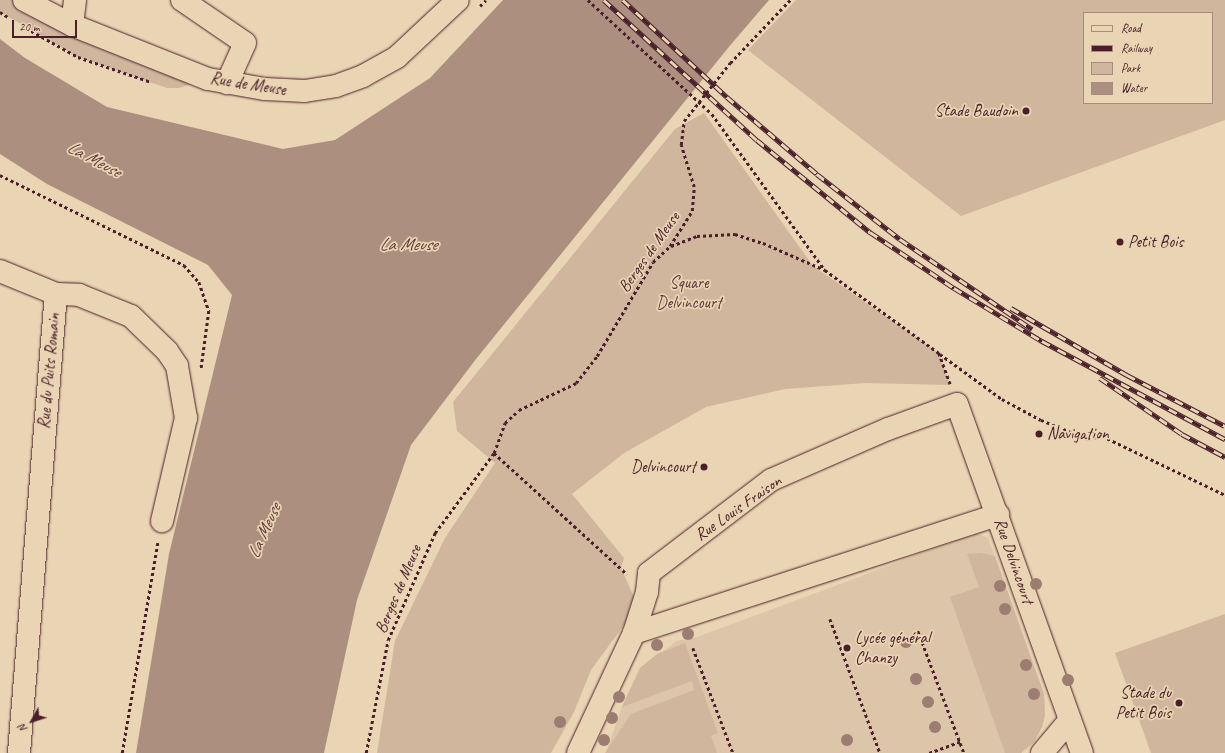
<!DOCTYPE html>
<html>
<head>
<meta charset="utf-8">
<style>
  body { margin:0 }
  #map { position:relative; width:1225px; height:753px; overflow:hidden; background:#e9d4b3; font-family:Caveat,sans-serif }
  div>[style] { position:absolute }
  .built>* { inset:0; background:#dcc5a8 }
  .green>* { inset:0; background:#cfb69d }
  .water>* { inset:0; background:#ac8f7f }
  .path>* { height:2.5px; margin-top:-1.25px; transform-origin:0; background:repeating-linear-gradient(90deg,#4a1f2b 0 3px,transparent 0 6px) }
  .roads { filter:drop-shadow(0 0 1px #4a1f2b) drop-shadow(0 0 1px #4a1f2b) }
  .minor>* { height:22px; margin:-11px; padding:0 11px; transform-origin:11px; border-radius:11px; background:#e9d4b3 }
  .rail>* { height:4.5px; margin-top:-2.25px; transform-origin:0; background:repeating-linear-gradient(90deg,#e9d4b3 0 9px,#4a1f2b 0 18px); box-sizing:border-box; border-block:1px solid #4a1f2b }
  .path-bridge>* { height:2.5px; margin-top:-1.25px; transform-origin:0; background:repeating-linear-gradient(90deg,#4a1f2b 0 3px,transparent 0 6px) }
  .trees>* { width:12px; height:12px; margin:-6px; border-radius:50%; background:#9d7d72 }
  .dots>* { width:11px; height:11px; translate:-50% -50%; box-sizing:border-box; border:2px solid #e9d4b3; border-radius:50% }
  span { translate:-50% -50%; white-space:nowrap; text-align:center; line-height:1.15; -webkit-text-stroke:3.5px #e9d4b3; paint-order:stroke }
  .street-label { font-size:17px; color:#4a1f2b }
  .poi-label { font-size:17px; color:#4a1f2b }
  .right { translate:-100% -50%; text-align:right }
  .left { translate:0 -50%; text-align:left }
  .park-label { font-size:17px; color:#5e363c }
  .water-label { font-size:18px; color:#623b40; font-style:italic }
  .legend { position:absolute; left:1083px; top:12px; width:130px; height:92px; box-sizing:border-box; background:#e9d4b3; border:1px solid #a98c7d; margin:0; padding:5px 7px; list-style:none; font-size:12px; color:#4a1f2b }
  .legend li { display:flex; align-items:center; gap:8px; height:20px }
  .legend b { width:20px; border:1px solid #a98c7d }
  .north { position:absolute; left:12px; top:701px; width:40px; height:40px; -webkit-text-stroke:3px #e9d4b3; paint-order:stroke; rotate:231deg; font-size:11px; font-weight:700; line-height:16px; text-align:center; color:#4a1f2b }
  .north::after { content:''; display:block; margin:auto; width:14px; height:18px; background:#4a1f2b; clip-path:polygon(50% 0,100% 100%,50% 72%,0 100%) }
  .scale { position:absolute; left:12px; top:20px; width:65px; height:18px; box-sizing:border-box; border:2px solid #4a1f2b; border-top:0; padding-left:5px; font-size:12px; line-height:14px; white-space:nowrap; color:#4a1f2b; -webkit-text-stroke:3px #e9d4b3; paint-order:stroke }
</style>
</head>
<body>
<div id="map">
  <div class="built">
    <i style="clip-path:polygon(974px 532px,988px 538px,1044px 694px,1045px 709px,1042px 727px,1034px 742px,1021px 753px,606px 753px,622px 707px,640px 668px,677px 641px,697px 637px,859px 577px)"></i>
  </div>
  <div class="green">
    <i style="clip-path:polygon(0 0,24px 0,208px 79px,179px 88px,167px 88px,78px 57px,0 12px)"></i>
    <i style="clip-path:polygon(evenodd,796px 0,1225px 0,1225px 120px,961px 216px,748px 50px,796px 0,1084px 13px,1212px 13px,1212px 103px,1084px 103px,1084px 13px)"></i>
    <i style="clip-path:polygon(704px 113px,813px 266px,939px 353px,950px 385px,865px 383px,785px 389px,706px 407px,624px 453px,572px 494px,624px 558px,621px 568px,638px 606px,591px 670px,574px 712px,551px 753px,377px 753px,395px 641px,445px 538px,495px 463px,457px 431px,453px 402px,675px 129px)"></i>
    <i style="clip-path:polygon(981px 553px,995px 556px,1044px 694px,1045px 716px,1042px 727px,1034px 742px,1021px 753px,1005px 753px,950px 597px,979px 587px,967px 554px)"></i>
    <i style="clip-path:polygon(1225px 614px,1225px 753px,1151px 753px,1115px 653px)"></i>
    <i style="clip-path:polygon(685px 643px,718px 733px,711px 736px,717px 753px,605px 753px,631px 714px,694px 690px,692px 681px,622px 707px,640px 668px,657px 654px)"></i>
  </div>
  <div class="water">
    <i style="clip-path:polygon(503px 0,769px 0,728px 48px,476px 359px,411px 445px,357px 600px,324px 753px,136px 753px,169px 554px,232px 295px,208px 265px,47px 184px,0 154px,0 39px,25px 58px,107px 107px,283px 149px,335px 140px,430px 78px)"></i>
  </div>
  <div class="path">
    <i style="left:480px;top:6px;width:8px;rotate:-45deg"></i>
    <i style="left:0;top:12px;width:9px;rotate:32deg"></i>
    <i style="left:26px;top:28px;width:60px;rotate:29.1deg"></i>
    <i style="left:78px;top:57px;width:77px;rotate:18.9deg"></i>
    <i style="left:712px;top:114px;width:191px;rotate:54.1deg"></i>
    <i style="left:0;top:175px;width:205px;rotate:26.1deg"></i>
    <i style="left:184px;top:265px;width:23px;rotate:49deg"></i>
    <i style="left:199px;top:282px;width:31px;rotate:71deg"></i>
    <i style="left:209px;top:311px;width:60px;rotate:97.7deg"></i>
    <i style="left:671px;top:246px;width:28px;rotate:-21deg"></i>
    <i style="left:697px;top:236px;width:38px;rotate:-3deg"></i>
    <i style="left:735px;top:234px;width:29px;rotate:18deg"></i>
    <i style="left:763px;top:243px;width:68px;rotate:23.5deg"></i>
    <i style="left:825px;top:270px;width:141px;rotate:36.1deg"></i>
    <i style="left:939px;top:353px;width:33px;rotate:70deg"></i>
    <i style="left:940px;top:354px;width:77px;rotate:36deg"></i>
    <i style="left:1002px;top:399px;width:44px;rotate:28.3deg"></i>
    <i style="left:1041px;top:420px;width:51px;rotate:22deg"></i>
    <i style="left:1088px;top:439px;width:14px;rotate:-12deg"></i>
    <i style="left:1102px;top:436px;width:136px;rotate:25.6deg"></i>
    <i style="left:494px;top:453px;width:180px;rotate:42.3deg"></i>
    <i style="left:830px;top:619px;width:143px;rotate:69.5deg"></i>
    <i style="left:918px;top:631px;width:130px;rotate:69.3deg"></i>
    <i style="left:693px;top:648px;width:112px;rotate:69.1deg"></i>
    <i style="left:122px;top:753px;width:215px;rotate:-80.4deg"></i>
    <i style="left:366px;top:753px;width:115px;rotate:-79deg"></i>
    <i style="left:388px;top:640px;width:117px;rotate:-66.3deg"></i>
    <i style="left:435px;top:533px;width:99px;rotate:-53.6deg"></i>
    <i style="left:494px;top:453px;width:32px;rotate:-70deg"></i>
    <i style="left:505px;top:423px;width:19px;rotate:-43deg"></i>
    <i style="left:519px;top:410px;width:63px;rotate:-25.3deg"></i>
    <i style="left:576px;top:383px;width:34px;rotate:-52deg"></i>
    <i style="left:597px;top:356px;width:109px;rotate:-59.2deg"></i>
    <i style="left:653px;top:262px;width:23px;rotate:-43deg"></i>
    <i style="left:670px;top:246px;width:41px;rotate:-57.8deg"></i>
    <i style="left:692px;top:211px;width:24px;rotate:-85deg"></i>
    <i style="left:694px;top:187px;width:44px;rotate:-107.2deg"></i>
    <i style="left:681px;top:145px;width:24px;rotate:-83deg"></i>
    <i style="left:684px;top:121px;width:74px;rotate:-51.6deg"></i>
    <i style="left:730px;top:63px;width:87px;rotate:-46.4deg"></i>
    <i style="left:929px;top:753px;width:33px;rotate:-20deg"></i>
  </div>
  <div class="roads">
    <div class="minor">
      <i style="left:24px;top:0;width:54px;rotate:27.5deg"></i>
      <i style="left:72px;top:25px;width:146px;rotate:21.7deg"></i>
      <i style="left:208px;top:79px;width:58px;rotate:10deg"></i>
      <i style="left:265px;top:89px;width:40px;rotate:2.9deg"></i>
      <i style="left:305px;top:91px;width:31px;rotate:-9deg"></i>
      <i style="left:336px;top:86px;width:29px;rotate:-20deg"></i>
      <i style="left:363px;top:76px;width:39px;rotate:-29deg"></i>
      <i style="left:397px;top:57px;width:83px;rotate:-43.1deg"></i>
      <i style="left:182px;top:0;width:76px;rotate:34.3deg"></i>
      <i style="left:245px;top:43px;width:44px;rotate:114.2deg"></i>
      <i style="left:72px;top:25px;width:25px;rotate:-83deg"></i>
      <i style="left:0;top:271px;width:61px;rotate:22.3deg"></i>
      <i style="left:56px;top:294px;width:23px;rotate:2deg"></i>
      <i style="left:79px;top:295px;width:56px;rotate:22deg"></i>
      <i style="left:131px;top:316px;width:50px;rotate:44.2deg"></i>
      <i style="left:167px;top:351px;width:18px;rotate:56deg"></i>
      <i style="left:177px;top:366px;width:53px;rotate:80.2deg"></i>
      <i style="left:186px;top:418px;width:106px;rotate:103.1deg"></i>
      <i style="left:634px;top:633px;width:43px;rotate:-72.4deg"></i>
      <i style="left:647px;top:592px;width:19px;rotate:-84deg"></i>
      <i style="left:649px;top:573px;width:153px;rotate:-37.3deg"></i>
      <i style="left:771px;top:480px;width:128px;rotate:-23.6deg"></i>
      <i style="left:888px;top:429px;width:73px;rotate:-19.9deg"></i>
      <i style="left:957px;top:404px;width:371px;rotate:70.3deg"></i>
      <i style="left:19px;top:753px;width:460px;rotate:-85.4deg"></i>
      <i style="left:578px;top:753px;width:132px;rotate:-65deg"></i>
      <i style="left:634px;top:633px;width:383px;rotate:-18deg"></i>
      <i style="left:1042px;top:753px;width:43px;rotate:-49.7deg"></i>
    </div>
  </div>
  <div class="rail">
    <i style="left:604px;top:0;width:207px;rotate:42.5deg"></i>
    <i style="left:757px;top:140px;width:146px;rotate:39.2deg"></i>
    <i style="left:870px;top:232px;width:101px;rotate:33.7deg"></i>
    <i style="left:954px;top:288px;width:103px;rotate:31.1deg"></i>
    <i style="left:1042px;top:341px;width:208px;rotate:28.2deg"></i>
    <i style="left:623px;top:0;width:142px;rotate:43deg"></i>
    <i style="left:727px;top:97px;width:118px;rotate:40.5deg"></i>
    <i style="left:817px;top:174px;width:105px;rotate:38.1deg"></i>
    <i style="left:900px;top:239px;width:160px;rotate:34.3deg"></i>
    <i style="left:1011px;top:308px;width:134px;rotate:30deg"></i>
    <i style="left:1127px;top:375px;width:110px;rotate:27.5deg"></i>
    <i style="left:1100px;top:378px;width:99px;rotate:34.3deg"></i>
    <i style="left:1182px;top:434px;width:49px;rotate:28.1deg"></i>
  </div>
  <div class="path-bridge">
    <i style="left:588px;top:0;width:168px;rotate:42.6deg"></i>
  </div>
  <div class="trees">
    <i style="left:1036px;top:584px"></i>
    <i style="left:1000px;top:586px"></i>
    <i style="left:1005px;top:609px"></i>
    <i style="left:688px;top:634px"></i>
    <i style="left:906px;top:642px"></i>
    <i style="left:657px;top:645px"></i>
    <i style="left:1026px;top:665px"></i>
    <i style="left:916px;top:679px"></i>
    <i style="left:1068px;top:680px"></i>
    <i style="left:1034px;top:694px"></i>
    <i style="left:619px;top:697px"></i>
    <i style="left:928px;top:702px"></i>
    <i style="left:612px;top:718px"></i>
    <i style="left:560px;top:722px"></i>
    <i style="left:935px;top:727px"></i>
    <i style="left:604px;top:740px"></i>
    <i style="left:847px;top:740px"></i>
  </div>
  <div class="dots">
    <i style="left:1026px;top:111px;background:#4a1f2b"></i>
    <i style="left:1120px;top:242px;background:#4a1f2b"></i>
    <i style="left:1039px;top:434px;background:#4a1f2b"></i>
    <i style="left:704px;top:467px;background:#4a1f2b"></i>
    <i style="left:847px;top:648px;background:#4a1f2b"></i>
    <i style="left:1179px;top:703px;background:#4a1f2b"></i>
  </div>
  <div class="street-label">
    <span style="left:248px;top:84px;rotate:9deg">Rue de Meuse</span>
    <span style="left:649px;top:252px;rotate:-55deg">Berges de Meuse</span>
    <span style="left:49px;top:371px;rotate:-85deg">Rue du Puits Romain</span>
    <span style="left:738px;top:508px;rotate:-35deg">Rue Louis Fraison</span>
    <span style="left:1014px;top:561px;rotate:71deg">Rue Delvincourt</span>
    <span style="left:398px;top:589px;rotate:-67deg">Berges de Meuse</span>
  </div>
  <div class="poi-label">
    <span class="right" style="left:1018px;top:111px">Stade Baudoin</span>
    <span class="left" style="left:1128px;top:242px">Petit Bois</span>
    <span class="left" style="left:1047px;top:434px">Navigation</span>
    <span class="right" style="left:696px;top:467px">Delvincourt</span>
    <span class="left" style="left:855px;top:648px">Lycée général<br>Chanzy</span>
    <span class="right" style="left:1171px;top:703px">Stade du<br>Petit Bois</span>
  </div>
  <div class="park-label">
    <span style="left:689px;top:293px">Square<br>Delvincourt</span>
  </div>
  <div class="water-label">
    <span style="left:94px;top:159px;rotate:28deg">La Meuse</span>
    <span style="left:408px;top:244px">La Meuse</span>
    <span style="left:264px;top:531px;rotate:-66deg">La Meuse</span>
  </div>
  <ul class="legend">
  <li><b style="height:5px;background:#e9d4b3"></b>Road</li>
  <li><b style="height:5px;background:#4a1f2b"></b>Railway</li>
  <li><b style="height:11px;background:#cfb69d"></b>Park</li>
  <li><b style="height:11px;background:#ac8f7f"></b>Water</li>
  </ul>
  <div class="north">N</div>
  <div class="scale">20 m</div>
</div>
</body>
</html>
